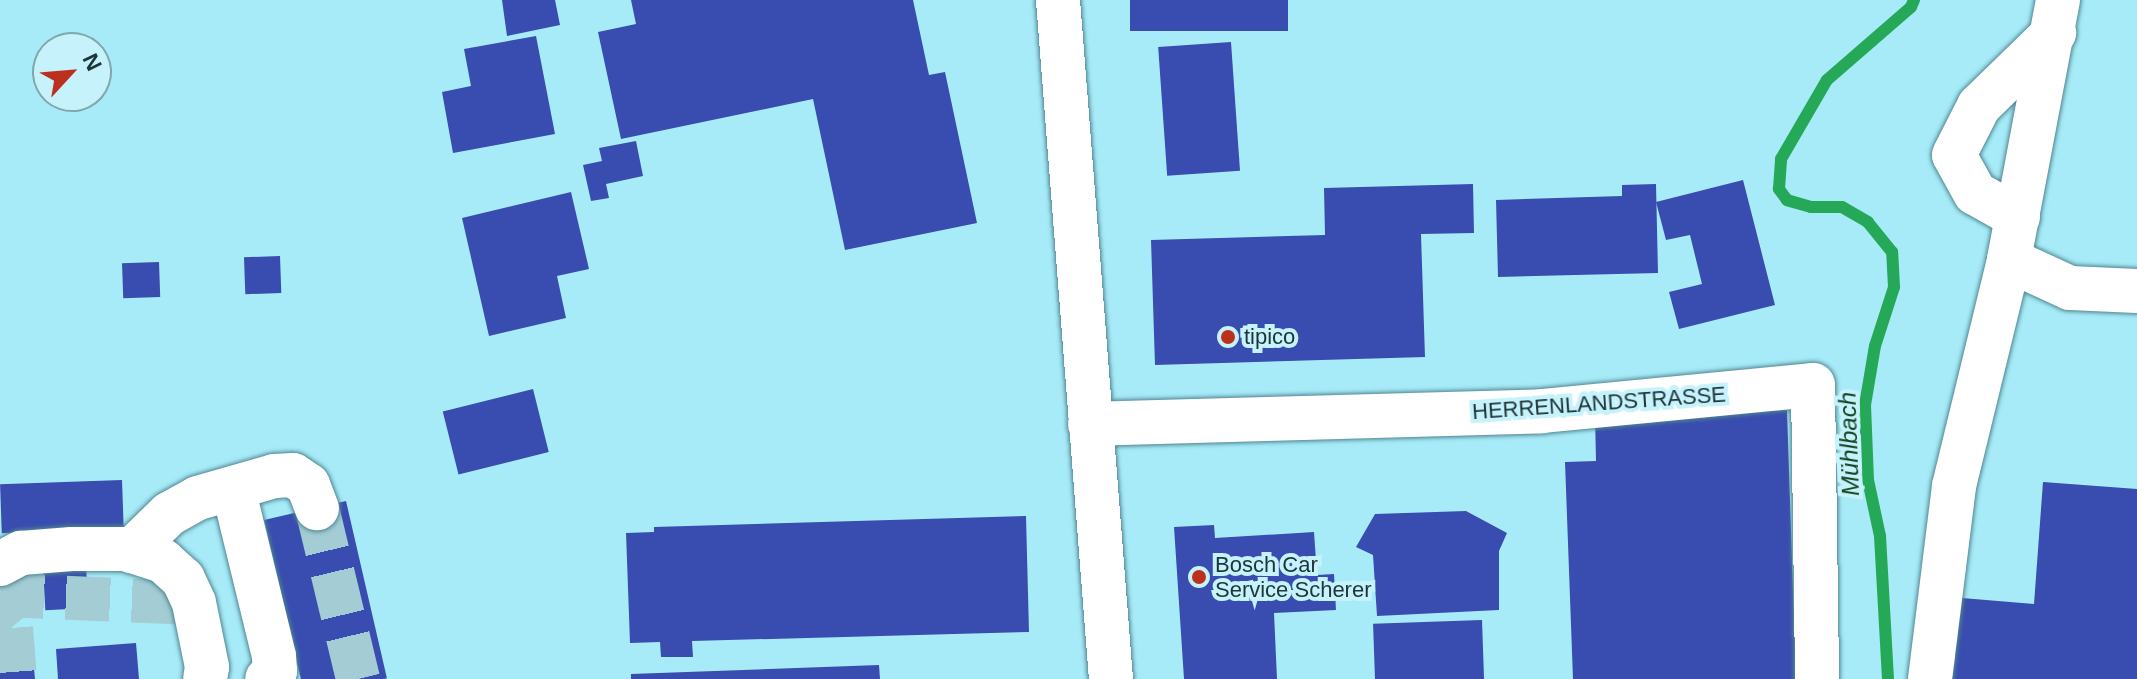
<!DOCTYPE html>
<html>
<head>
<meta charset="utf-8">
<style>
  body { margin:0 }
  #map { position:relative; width:2137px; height:679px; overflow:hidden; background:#c5f2fb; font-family:Helvetica,sans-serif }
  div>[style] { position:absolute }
  .built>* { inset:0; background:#a7ebf8 }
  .stream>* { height:12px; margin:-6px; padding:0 6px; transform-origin:6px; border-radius:6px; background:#25a857 }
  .building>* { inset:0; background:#394cb0; transform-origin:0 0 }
  .minor-tunnel>* { height:44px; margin-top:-22px; transform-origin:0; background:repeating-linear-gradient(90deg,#a3ccd4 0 44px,transparent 0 66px) }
  .roads { filter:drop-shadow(0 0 2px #508691) drop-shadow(0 0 2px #508691) }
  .minor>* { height:44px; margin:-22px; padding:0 22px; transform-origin:22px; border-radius:22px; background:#fff }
  .dots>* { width:22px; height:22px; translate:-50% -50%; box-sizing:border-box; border:4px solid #c5f2fb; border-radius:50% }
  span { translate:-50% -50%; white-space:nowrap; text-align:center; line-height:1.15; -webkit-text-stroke:8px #c5f2fb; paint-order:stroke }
  .poi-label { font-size:22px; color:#1d3439 }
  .left { translate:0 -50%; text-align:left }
  .street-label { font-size:22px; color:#1d3439 }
  .water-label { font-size:24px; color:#144423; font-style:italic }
  .north { position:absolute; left:32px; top:32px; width:80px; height:80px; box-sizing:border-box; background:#c5f2fb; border:2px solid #82a6ad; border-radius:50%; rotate:64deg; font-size:22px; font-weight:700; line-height:32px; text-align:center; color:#1d3439 }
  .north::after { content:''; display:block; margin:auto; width:28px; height:36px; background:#bc301e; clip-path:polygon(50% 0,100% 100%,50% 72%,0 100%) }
</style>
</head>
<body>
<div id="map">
  <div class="built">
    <i style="clip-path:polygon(evenodd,0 0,2137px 0,2137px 679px,0 679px,0 0,48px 48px,96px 48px,96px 96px,48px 96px,48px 48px)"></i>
  </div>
  <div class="stream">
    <i style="left:1888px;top:679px;width:143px;rotate:-93.2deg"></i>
    <i style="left:1880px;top:536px;width:57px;rotate:-102.1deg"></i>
    <i style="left:1868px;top:480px;width:75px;rotate:-92.3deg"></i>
    <i style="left:1865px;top:405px;width:60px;rotate:-80.4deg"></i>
    <i style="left:1875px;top:346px;width:62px;rotate:-72.1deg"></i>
    <i style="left:1894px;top:287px;width:35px;rotate:-93deg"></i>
    <i style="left:1892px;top:252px;width:38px;rotate:-129deg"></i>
    <i style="left:1868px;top:222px;width:30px;rotate:-150deg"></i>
    <i style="left:1842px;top:207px;width:31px;rotate:180deg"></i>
    <i style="left:1811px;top:207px;width:25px;rotate:-164deg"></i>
    <i style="left:1787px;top:200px;width:14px;rotate:-126deg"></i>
    <i style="left:1779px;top:189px;width:30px;rotate:-86deg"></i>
    <i style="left:1781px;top:159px;width:91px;rotate:-59.8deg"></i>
    <i style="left:1827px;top:80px;width:111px;rotate:-41deg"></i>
    <i style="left:1911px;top:7px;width:8px;rotate:-67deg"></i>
  </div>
  <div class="building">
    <i style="clip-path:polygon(502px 0,555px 0,560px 25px,507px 36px)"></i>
    <i style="clip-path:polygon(631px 0,913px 0,929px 75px,945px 72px,977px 223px,845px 250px,813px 99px,621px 139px,598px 32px,636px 24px)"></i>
    <i style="left:1130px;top:0;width:158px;height:31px"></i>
    <i style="clip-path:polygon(536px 36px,555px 134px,453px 153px,442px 92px,471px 86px,464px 49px)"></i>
    <i style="left:1231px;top:42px;width:129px;height:73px;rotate:86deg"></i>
    <i style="clip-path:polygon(636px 141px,643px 176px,606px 184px,609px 198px,591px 201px,583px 165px,602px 161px,599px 148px)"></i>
    <i style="clip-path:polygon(1743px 180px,1775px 305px,1679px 329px,1669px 292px,1702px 284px,1690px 235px,1666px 240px,1656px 202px)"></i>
    <i style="clip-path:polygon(1473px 184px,1474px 233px,1421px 234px,1425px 357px,1155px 365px,1151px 240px,1325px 235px,1324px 188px)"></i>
    <i style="clip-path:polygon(1656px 184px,1658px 273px,1498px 277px,1496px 200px,1622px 196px,1622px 185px)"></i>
    <i style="clip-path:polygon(571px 192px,589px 269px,557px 276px,566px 318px,489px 336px,462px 218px)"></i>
    <i style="left:280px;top:256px;width:37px;height:36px;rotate:88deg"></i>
    <i style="left:159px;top:262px;width:35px;height:37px;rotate:88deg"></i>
    <i style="left:533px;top:389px;width:65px;height:93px;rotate:76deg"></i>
    <i style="clip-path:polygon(1787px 410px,1796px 679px,1573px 679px,1565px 462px,1596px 461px,1595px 416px)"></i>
    <i style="left:122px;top:480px;width:49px;height:122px;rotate:88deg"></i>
    <i style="clip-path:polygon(2043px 482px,2137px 489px,2137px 679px,1944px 679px,1950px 597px,2034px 604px)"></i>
    <i style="left:346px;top:501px;width:182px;height:84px;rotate:77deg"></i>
    <i style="clip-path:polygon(1466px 511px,1507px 533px,1499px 551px,1499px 610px,1377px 616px,1373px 555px,1356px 547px,1375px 514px)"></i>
    <i style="clip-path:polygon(1026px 516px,1029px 632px,692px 641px,693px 657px,661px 657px,660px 642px,630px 643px,626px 533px,654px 532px,654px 527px)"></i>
    <i style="clip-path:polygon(1214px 525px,1215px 538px,1314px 532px,1317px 575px,1334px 574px,1336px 610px,1274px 613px,1277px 679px,1184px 679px,1174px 527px)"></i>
    <i style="left:86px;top:565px;width:43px;height:43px;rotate:87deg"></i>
    <i style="left:1482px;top:620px;width:59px;height:109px;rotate:88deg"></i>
    <i style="clip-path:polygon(31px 637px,35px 679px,0 679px,0 639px)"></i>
    <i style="clip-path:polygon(136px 643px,139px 679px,58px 679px,56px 649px)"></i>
    <i style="clip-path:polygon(879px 665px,880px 679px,631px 679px,631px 674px)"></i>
  </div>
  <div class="minor-tunnel">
    <i style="left:317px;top:508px;width:176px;rotate:76.5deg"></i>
    <i style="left:0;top:595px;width:194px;rotate:2.4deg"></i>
    <i style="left:0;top:615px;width:17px;rotate:50deg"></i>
    <i style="left:11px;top:628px;width:51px;rotate:85.5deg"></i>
  </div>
  <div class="roads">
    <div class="minor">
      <i style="left:1058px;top:0;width:681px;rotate:85.54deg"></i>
      <i style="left:2058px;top:0;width:265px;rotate:100.7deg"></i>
      <i style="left:2009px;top:260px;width:67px;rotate:24.7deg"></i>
      <i style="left:2070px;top:288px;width:67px;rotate:2.6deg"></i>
      <i style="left:2018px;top:217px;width:49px;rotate:-150.8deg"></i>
      <i style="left:1975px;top:193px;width:43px;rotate:-118.9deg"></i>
      <i style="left:1954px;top:155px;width:55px;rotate:-63deg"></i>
      <i style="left:1979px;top:106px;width:105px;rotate:-44.2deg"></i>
      <i style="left:1090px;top:424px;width:452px;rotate:-1.6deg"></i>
      <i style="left:1542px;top:411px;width:272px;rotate:-5.5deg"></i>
      <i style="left:1813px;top:385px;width:294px;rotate:89.2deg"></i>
      <i style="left:233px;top:488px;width:173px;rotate:76.3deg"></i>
      <i style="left:274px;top:656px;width:15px;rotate:86deg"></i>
      <i style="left:275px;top:671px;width:11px;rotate:135deg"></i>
      <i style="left:131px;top:551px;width:53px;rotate:-44.2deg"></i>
      <i style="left:169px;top:514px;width:33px;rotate:-29deg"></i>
      <i style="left:198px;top:498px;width:79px;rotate:-16.1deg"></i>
      <i style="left:274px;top:476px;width:19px;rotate:-3deg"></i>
      <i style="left:293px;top:475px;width:18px;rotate:34deg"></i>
      <i style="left:308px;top:485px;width:25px;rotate:69deg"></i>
      <i style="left:0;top:564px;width:24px;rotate:-28deg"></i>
      <i style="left:21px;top:553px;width:51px;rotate:-4.5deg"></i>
      <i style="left:72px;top:549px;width:54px"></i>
      <i style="left:126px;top:549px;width:39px;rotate:18deg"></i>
      <i style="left:163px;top:561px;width:27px;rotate:42deg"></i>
      <i style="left:183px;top:579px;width:26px;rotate:65deg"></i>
      <i style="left:194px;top:603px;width:65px;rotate:78.5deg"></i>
      <i style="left:207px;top:667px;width:12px;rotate:99deg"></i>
      <i style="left:1930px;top:679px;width:194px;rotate:-82.9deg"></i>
      <i style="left:1954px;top:486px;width:233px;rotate:-76.3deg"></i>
    </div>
  </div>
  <div class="dots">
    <i style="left:1228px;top:337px;background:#bc301e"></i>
    <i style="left:1199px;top:577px;background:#bc301e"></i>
  </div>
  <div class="poi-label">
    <span class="left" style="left:1244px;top:337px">tipico</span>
    <span class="left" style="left:1215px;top:577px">Bosch Car<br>Service Scherer</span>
  </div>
  <div class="street-label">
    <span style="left:1599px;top:403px;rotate:-4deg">HERRENLANDSTRASSE</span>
  </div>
  <div class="water-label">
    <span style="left:1849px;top:444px;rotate:-92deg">Mühlbach</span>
  </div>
  <div class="north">N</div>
</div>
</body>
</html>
